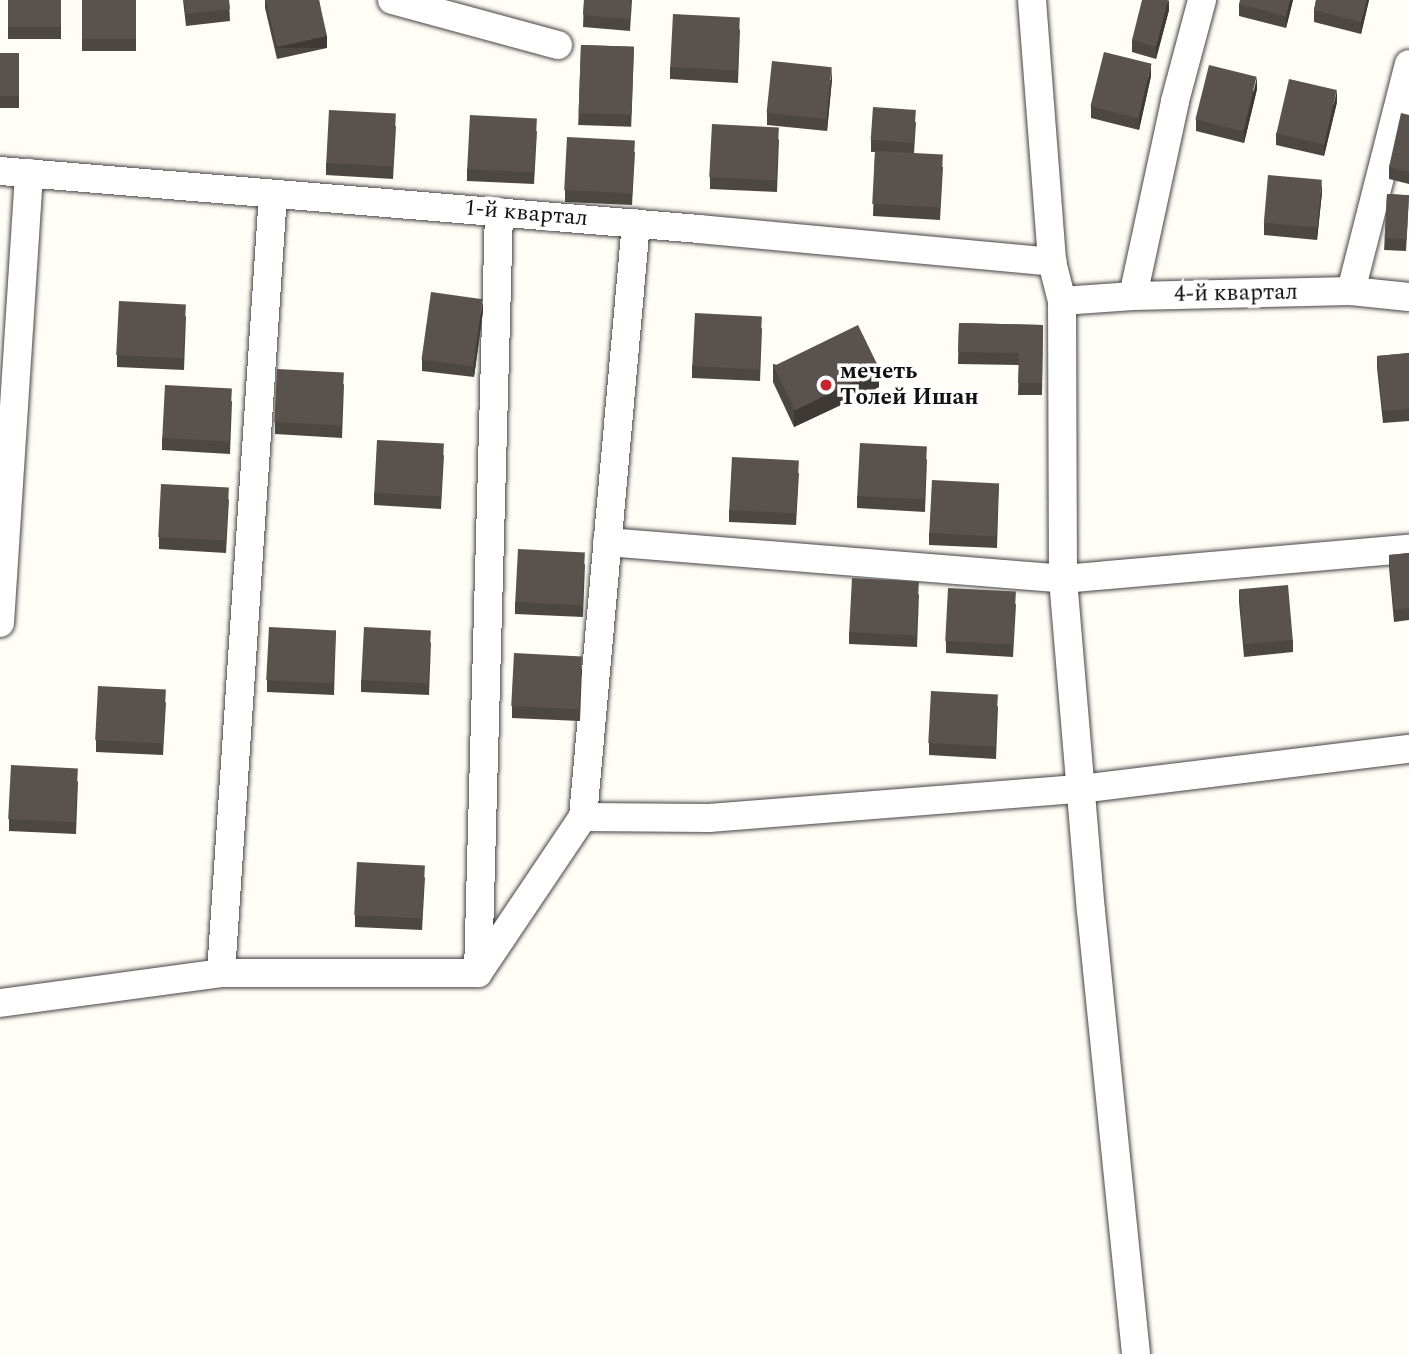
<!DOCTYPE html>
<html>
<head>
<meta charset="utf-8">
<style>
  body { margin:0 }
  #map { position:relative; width:1409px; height:1354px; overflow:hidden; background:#fffdf5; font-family:Spectral,serif }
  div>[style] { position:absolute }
  .roads { filter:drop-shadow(0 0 2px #444) drop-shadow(0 0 2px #444) }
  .minor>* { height:28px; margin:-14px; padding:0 14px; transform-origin:14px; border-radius:14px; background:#fff }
  .wall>* { inset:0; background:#4d4742; transform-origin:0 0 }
  .shaded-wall>* { inset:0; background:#3f3936; transform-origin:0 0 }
  .building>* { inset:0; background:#5a524d; transform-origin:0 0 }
  .dots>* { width:19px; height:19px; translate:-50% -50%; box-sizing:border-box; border:4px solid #fff; border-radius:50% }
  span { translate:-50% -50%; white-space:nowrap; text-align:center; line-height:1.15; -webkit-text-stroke:7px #fff; paint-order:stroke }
  .street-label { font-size:23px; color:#111 }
  .poi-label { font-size:23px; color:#111; font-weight:700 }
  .left { translate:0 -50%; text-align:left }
</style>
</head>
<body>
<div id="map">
  <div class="roads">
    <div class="minor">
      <i style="left:392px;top:0;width:172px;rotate:15.2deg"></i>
      <i style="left:1032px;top:0;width:263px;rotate:85.6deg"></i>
      <i style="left:1052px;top:262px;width:40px;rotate:75.6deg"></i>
      <i style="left:1062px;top:301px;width:278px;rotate:89.8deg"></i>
      <i style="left:1063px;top:579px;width:333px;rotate:85.2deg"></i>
      <i style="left:1091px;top:911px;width:445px;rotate:84.2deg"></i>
      <i style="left:0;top:171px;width:701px;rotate:4.74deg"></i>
      <i style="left:699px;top:229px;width:355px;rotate:5.3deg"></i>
      <i style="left:1351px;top:291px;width:234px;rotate:-75.7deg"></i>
      <i style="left:1133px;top:296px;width:199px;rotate:-77.8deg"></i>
      <i style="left:1175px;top:101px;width:105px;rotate:-75deg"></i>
      <i style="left:1062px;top:301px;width:71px;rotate:-4deg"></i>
      <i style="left:1133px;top:296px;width:218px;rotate:-1.3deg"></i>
      <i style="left:1351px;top:291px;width:58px;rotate:5.9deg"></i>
      <i style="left:607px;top:542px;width:457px;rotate:4.6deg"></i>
      <i style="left:1063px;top:579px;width:347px;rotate:-5deg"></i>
      <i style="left:0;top:623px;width:451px;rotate:-86.3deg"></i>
      <i style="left:583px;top:817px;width:596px;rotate:-84.9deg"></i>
      <i style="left:221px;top:973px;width:781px;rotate:-86.18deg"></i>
      <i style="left:478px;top:973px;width:761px;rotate:-88.42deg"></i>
      <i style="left:0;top:1003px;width:223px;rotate:-7.7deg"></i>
      <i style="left:221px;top:973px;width:257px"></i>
      <i style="left:478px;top:973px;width:188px;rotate:-56.1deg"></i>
      <i style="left:583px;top:817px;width:126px;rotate:0.5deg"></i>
      <i style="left:709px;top:818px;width:373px;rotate:-4.5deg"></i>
      <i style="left:1081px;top:789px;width:330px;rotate:-7deg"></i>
    </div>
  </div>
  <div class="wall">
    <i style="left:8px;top:0;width:53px;height:39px"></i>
    <i style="left:82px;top:0;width:54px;height:51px"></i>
    <i style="clip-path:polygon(183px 0,229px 0,230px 21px,186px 26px)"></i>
    <i style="clip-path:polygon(265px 0,319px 0,327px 48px,277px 59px,265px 8px)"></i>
    <i style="clip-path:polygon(584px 0,632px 0,630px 31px,583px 27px)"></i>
    <i style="clip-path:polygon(1169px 0,1169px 10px,1156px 59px,1132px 52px,1132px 40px)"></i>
    <i style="clip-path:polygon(1293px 0,1286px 28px,1239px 16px,1239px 4px)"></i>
    <i style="clip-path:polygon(1316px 0,1369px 0,1361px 34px,1314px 22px,1314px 10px)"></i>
    <i style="clip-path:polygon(740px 29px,738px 83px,670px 79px,670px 67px)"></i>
    <i style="left:581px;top:45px;width:53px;height:80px;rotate:2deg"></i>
    <i style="left:0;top:53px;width:19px;height:55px"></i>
    <i style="clip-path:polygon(1151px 76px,1139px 130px,1091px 118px,1091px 106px)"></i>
    <i style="clip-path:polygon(832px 79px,827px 131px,767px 125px,767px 113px)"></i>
    <i style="clip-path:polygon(1257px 89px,1244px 143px,1196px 131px,1196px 119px)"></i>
    <i style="clip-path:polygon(1337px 102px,1324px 156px,1276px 145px,1276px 133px)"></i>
    <i style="clip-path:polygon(1409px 115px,1409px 184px,1389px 179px,1389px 167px)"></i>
    <i style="clip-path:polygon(916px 122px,914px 153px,943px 167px,940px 220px,873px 216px,875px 152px,871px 152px,871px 140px)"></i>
    <i style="clip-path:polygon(396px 126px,393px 179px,326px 175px,326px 163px)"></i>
    <i style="clip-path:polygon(537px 131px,534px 184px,467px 181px,467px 169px)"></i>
    <i style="clip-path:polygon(779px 139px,777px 192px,710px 189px,710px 177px)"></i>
    <i style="clip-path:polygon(635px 152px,632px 205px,565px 202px,565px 190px)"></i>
    <i style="clip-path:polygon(1322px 192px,1317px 240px,1264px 235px,1264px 223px)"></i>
    <i style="left:1387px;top:194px;width:22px;height:56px;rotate:3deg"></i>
    <i style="clip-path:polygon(483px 311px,474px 377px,422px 371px,422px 359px)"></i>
    <i style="clip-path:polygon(186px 316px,184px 370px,117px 367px,117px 355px)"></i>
    <i style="clip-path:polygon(959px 323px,1043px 325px,1042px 395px,1018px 395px,1019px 365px,958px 364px)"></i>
    <i style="clip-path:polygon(762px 328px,760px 381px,692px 378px,692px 366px)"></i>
    <i style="clip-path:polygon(1409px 353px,1409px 421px,1383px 423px,1377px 368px,1377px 356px)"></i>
    <i style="clip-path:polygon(773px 364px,879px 387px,794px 427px,773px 382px)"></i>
    <i style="clip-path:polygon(344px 384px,342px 438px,275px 434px,275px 422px)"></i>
    <i style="clip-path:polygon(232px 401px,230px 454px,162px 450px,162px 438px)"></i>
    <i style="clip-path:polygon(444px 455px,441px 509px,374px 505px,374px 493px)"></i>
    <i style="clip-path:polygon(927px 459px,925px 512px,857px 508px,857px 496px)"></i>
    <i style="clip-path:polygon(799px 473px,796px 525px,729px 522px,729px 510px)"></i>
    <i style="clip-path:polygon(999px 483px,997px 548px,929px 545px,929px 533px)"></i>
    <i style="clip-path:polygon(229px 499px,226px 553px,159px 549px,159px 537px)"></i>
    <i style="clip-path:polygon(1409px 553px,1409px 620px,1394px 622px,1389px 567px,1389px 555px)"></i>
    <i style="clip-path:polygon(585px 564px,583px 617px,515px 614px,515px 602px)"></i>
    <i style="clip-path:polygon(1239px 590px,1293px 640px,1293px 652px,1244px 657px,1239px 602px)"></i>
    <i style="clip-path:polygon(919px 594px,917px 647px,849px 644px,849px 632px)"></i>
    <i style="clip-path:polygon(1016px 604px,1013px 657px,946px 653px,946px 641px)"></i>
    <i style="clip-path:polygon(336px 630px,334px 695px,267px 692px,267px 680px)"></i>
    <i style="clip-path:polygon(431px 642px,429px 695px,361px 692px,361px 680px)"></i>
    <i style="clip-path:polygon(582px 668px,580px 721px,512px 718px,512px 706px)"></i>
    <i style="clip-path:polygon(166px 702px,163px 755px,96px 752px,96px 740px)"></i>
    <i style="clip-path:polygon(998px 706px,996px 759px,929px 755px,929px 743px)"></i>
    <i style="clip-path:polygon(78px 781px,76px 834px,9px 831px,9px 819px)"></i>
    <i style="clip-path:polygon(425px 877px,422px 930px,355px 927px,355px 915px)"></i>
  </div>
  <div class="shaded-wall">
    <i style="clip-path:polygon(1168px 0,1169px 10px,1156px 59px,1156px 47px)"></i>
    <i style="clip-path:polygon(1290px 0,1293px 0,1286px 28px,1286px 16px)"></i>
    <i style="clip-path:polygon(1367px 0,1369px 0,1361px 34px,1361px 22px)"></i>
    <i style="left:327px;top:36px;width:12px;height:51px;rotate:90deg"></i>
    <i style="clip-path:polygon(1151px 64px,1151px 76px,1139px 130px,1139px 118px)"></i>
    <i style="clip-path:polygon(832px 67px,832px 79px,827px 131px,827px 119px)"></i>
    <i style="clip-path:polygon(1257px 77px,1257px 89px,1244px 143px,1244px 131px)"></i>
    <i style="clip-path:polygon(1337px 90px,1337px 102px,1324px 156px,1324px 144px)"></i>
    <i style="clip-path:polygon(1322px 180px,1322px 192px,1317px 240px,1317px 228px)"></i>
    <i style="clip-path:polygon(483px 299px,483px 311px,474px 377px,474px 365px)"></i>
    <i style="clip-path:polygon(879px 369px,879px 387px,794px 427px,794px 409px)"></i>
  </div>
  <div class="building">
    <i style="left:8px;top:0;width:53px;height:27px"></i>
    <i style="left:82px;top:0;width:54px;height:39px"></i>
    <i style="clip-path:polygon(184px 0,229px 0,230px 9px,186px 14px)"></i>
    <i style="clip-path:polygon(266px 0,319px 0,327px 36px,277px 47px)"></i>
    <i style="clip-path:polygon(584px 0,631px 0,630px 19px,583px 15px)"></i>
    <i style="clip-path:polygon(1142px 0,1168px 0,1156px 47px,1132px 40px)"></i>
    <i style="clip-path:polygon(1240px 0,1290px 0,1286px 16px,1239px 4px)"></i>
    <i style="clip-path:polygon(1316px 0,1367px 0,1361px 22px,1314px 10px)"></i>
    <i style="left:673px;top:14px;width:67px;height:53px;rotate:3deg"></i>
    <i style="left:581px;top:45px;width:53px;height:68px;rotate:2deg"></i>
    <i style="left:1104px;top:52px;width:49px;height:56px;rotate:14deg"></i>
    <i style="left:0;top:53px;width:19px;height:43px"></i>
    <i style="left:772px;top:61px;width:60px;height:52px;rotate:6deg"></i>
    <i style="left:1209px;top:65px;width:49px;height:56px;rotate:14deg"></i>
    <i style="left:1289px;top:79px;width:49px;height:56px;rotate:13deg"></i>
    <i style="left:873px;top:107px;width:43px;height:33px;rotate:4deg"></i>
    <i style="left:329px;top:110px;width:67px;height:53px;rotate:3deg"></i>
    <i style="clip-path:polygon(1401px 113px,1409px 115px,1409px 172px,1389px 167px)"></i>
    <i style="left:470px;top:115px;width:67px;height:54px;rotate:3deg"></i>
    <i style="left:712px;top:124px;width:67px;height:53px;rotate:3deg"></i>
    <i style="left:567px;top:137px;width:68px;height:53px;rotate:3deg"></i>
    <i style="left:875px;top:151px;width:68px;height:53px;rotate:3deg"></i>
    <i style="left:1268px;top:175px;width:54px;height:48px;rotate:5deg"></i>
    <i style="left:1387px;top:194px;width:22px;height:44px;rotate:3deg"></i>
    <i style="left:431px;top:292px;width:52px;height:68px;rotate:8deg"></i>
    <i style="left:119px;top:301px;width:67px;height:54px;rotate:3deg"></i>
    <i style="left:695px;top:313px;width:67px;height:53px;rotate:3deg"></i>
    <i style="clip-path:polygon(959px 323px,1043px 325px,1042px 383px,1018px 383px,1019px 353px,958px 352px)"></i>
    <i style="left:858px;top:325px;width:49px;height:94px;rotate:64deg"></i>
    <i style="clip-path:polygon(1409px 353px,1409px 409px,1383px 411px,1377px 356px)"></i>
    <i style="left:277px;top:369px;width:67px;height:53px;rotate:3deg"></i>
    <i style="left:165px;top:385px;width:67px;height:53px;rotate:3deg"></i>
    <i style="left:377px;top:440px;width:67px;height:53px;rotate:3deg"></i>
    <i style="left:860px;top:443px;width:67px;height:53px;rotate:3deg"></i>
    <i style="left:732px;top:457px;width:67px;height:53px;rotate:3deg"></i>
    <i style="left:932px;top:480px;width:67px;height:53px;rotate:3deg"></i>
    <i style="left:161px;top:484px;width:68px;height:53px;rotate:3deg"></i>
    <i style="left:518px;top:549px;width:67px;height:53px;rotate:3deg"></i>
    <i style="clip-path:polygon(1409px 553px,1409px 608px,1394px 610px,1389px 555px)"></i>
    <i style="left:852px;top:578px;width:67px;height:54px;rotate:3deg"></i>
    <i style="left:1288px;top:585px;width:55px;height:49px;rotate:85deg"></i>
    <i style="left:948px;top:588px;width:68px;height:53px;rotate:3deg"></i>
    <i style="left:269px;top:627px;width:67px;height:53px;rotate:3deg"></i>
    <i style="left:364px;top:627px;width:67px;height:53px;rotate:3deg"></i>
    <i style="left:514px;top:653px;width:68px;height:53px;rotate:3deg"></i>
    <i style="left:98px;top:686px;width:68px;height:54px;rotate:3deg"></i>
    <i style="left:931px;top:691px;width:67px;height:52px;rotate:3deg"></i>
    <i style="left:11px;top:765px;width:67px;height:54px;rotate:3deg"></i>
    <i style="left:357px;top:862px;width:68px;height:53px;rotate:3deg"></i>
  </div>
  <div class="dots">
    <i style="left:826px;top:385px;background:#c4262e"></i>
  </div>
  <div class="street-label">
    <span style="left:526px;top:214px;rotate:5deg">1-й квартал</span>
    <span style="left:1236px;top:294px;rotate:-1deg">4-й квартал</span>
  </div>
  <div class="poi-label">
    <span class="left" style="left:840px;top:385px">мечеть<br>Толей Ишан</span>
  </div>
</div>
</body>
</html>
